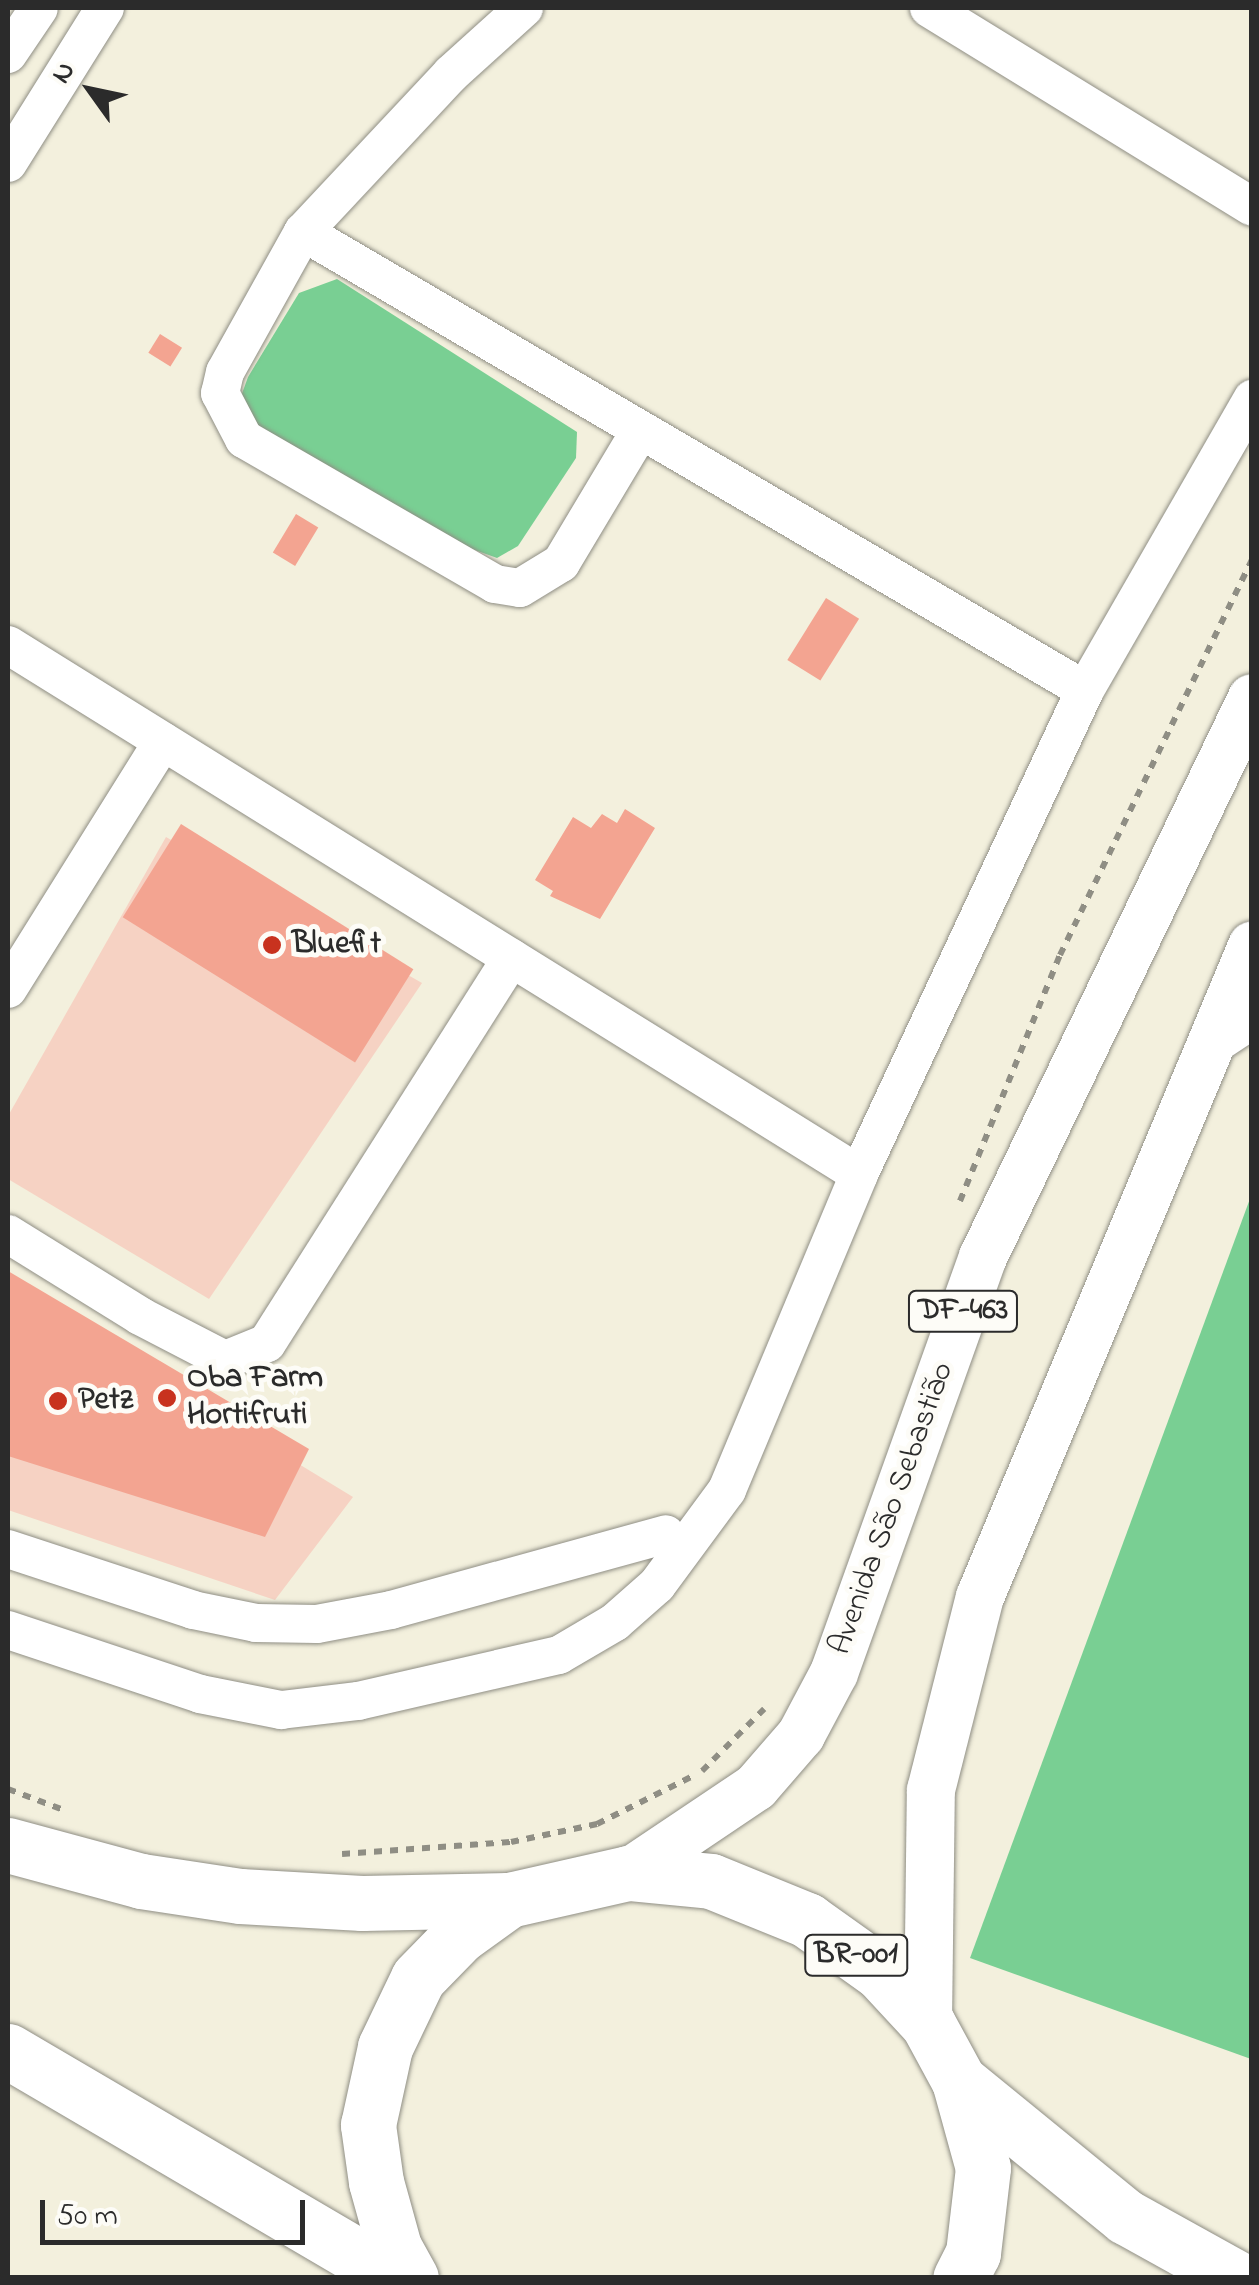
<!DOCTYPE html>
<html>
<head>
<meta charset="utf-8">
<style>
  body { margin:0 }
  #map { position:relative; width:1259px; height:2285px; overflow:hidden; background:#f3f0dd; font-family:"Indie Flower",sans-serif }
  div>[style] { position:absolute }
  .built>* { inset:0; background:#f6d2c3 }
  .green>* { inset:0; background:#79cf93 }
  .building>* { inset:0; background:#f3a491; transform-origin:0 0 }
  .path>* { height:6px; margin-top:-3px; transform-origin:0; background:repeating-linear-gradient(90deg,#8f8e84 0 8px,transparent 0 16px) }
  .roads { filter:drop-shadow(0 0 2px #8f8e84) drop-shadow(0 0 2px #8f8e84) }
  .minor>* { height:38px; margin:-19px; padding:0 19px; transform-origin:19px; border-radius:19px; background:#fff }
  .major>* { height:48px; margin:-24px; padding:0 24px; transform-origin:24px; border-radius:24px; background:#fff }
  .highway>* { height:55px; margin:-27.5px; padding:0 27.5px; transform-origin:27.5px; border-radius:27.5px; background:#fff }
  .dots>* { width:28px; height:28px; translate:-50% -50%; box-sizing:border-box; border:5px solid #fdfcf7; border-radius:50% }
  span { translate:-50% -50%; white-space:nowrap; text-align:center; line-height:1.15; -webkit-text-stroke:10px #fdfcf7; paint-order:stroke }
  .shield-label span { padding:2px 8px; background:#fdfcf7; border:2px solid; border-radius:8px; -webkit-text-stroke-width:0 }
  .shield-label { font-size:30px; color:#2b2b2b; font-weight:700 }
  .poi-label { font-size:32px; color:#2b2b2b; font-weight:700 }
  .left { translate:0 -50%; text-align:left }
  .street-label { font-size:32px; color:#2b2b2b }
  .frame { position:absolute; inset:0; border:10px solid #2b2b2b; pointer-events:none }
  .north { position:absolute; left:40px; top:40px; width:100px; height:100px; -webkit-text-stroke:8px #fdfcf7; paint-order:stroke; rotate:303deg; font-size:28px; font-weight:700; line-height:40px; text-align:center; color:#2b2b2b }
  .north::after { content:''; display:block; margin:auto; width:35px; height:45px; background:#2b2b2b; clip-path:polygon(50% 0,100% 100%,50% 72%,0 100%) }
  .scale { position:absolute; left:40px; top:2200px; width:265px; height:45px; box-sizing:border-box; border:5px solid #2b2b2b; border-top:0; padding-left:12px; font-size:30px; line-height:35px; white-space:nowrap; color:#2b2b2b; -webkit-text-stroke:8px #fdfcf7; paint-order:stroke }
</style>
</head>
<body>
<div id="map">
  <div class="built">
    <i style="clip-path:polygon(166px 837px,422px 983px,209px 1299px,8px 1179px,8px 1116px)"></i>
    <i style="clip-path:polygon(8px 1287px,353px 1497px,275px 1600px,8px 1510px)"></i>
  </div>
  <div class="green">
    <i style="clip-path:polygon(337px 279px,577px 432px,576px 458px,518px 546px,497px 558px,472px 549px,256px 427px,240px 399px,248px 377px,299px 293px)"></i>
    <i style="clip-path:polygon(1251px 1196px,1251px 2059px,970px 1958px)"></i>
  </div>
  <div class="building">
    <i style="left:160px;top:334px;width:26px;height:22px;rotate:32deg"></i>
    <i style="left:296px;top:514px;width:26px;height:45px;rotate:31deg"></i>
    <i style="left:826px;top:598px;width:39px;height:73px;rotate:32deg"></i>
    <i style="clip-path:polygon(625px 809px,655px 828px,600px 919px,550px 896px,553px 891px,535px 880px,573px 817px,591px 828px,602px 814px,617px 823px)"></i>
    <i style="left:181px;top:824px;width:274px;height:110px;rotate:32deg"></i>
    <i style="clip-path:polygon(8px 1271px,309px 1449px,265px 1537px,8px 1456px)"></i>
  </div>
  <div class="path">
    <i style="left:960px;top:1201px;width:266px;rotate:-67.9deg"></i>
    <i style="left:1060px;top:955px;width:439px;rotate:-64.1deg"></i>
    <i style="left:702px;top:1771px;width:88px;rotate:-45deg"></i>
    <i style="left:8px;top:1789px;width:57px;rotate:20.7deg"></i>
    <i style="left:342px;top:1854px;width:169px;rotate:-4.1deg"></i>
    <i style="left:511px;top:1842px;width:88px;rotate:-11.8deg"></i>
    <i style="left:597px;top:1824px;width:105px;rotate:-26.6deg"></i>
  </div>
  <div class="roads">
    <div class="minor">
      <i style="left:524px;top:8px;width:98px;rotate:137.9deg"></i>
      <i style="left:451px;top:74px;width:216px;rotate:133.1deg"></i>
      <i style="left:303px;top:232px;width:160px;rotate:119.1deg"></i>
      <i style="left:225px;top:372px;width:22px;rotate:103deg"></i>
      <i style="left:220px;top:393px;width:52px;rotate:62.4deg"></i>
      <i style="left:244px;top:439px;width:290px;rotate:30deg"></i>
      <i style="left:495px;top:584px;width:25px;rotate:9deg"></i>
      <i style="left:520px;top:588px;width:48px;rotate:-31.4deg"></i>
      <i style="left:561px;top:563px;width:154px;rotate:-59.1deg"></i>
      <i style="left:929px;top:8px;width:379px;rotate:31.6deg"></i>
      <i style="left:8px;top:54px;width:55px;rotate:-56deg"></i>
      <i style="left:8px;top:163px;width:183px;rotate:-58deg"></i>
      <i style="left:303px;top:232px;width:906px;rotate:30.36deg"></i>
      <i style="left:8px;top:645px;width:1002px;rotate:31.87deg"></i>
      <i style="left:8px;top:989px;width:292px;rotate:-58deg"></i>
      <i style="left:1205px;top:1051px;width:56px;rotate:-33.4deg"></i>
      <i style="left:8px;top:1234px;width:155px;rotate:31.8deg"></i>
      <i style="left:140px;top:1316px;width:96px;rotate:27.4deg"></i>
      <i style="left:225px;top:1360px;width:45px;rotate:-22deg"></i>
      <i style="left:267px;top:1343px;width:456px;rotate:-57.6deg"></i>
      <i style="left:8px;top:1549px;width:195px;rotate:18.2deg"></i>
      <i style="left:193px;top:1610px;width:64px;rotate:11.7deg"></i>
      <i style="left:256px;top:1623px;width:61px;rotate:0.9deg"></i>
      <i style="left:317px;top:1624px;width:75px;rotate:-10.7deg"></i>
      <i style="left:391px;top:1610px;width:285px;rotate:-15.4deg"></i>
      <i style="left:8px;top:1630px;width:202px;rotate:18.4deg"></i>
      <i style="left:200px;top:1694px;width:83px;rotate:11.2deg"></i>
      <i style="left:281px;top:1710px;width:78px;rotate:-6.7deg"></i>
      <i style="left:358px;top:1701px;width:206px;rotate:-12.9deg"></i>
      <i style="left:559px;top:1655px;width:65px;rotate:-30.5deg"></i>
      <i style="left:615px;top:1622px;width:56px;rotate:-41.4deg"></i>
      <i style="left:657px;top:1585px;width:118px;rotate:-53.6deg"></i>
      <i style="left:727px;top:1490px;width:342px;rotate:-67.3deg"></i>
      <i style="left:859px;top:1174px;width:534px;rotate:-64.97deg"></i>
      <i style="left:1085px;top:690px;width:336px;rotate:-60.1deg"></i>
    </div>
    <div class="major">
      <i style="left:628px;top:1873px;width:154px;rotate:-33.9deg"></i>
      <i style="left:756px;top:1787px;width:69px;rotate:-49.1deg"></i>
      <i style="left:801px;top:1735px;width:70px;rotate:-62deg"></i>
      <i style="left:834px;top:1673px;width:442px;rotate:-70.3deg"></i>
      <i style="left:983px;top:1257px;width:620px;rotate:-64.3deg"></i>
      <i style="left:928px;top:2024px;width:234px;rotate:-89.3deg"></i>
      <i style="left:931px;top:1790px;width:199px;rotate:-75.8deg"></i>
      <i style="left:980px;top:1597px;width:706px;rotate:-67.32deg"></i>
    </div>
    <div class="highway">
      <i style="left:8px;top:1845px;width:138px;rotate:15.1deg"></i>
      <i style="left:141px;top:1881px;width:100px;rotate:8.6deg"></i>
      <i style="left:240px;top:1896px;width:122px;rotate:3.3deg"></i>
      <i style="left:362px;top:1903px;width:147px;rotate:-1.2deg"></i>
      <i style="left:8px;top:2051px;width:449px;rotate:30.4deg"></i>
      <i style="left:959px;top:2081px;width:215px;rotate:39.2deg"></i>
      <i style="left:1126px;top:2217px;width:126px;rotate:29deg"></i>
      <i style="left:411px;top:2278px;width:35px;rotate:-119deg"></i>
      <i style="left:394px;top:2247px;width:67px;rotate:-105.5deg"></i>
      <i style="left:376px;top:2182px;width:58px;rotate:-98deg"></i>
      <i style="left:368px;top:2125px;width:80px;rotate:-77.7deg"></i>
      <i style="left:385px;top:2047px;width:76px;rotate:-64.4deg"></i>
      <i style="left:418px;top:1978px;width:59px;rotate:-45.7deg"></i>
      <i style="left:459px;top:1936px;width:62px;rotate:-35.8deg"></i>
      <i style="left:509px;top:1900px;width:122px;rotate:-12.8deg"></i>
      <i style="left:628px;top:1873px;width:83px;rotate:5.5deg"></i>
      <i style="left:711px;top:1881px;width:104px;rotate:22.1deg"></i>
      <i style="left:807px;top:1920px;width:91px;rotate:35.6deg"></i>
      <i style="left:881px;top:1973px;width:69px;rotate:47.3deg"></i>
      <i style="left:928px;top:2024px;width:65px;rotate:61.5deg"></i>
      <i style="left:959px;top:2081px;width:90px;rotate:74.6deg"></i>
      <i style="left:983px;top:2168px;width:86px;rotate:96.7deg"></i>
      <i style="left:973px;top:2253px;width:28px;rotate:117deg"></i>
    </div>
  </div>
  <div class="dots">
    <i style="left:272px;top:945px;background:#c8321e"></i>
    <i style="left:167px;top:1398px;background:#c8321e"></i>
    <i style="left:58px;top:1401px;background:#c8321e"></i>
  </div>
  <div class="shield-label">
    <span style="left:963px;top:1311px">DF-463</span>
    <span style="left:856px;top:1955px">BR-001</span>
  </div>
  <div class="poi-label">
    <span class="left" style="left:292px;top:945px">Bluefit</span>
    <span class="left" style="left:187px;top:1398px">Oba Farm<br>Hortifruti</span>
    <span class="left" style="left:78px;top:1401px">Petz</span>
  </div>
  <div class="street-label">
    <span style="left:893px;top:1509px;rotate:-70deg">Avenida São Sebastião</span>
  </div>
  <div class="frame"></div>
  <div class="north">N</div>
  <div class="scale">50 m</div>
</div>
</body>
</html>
